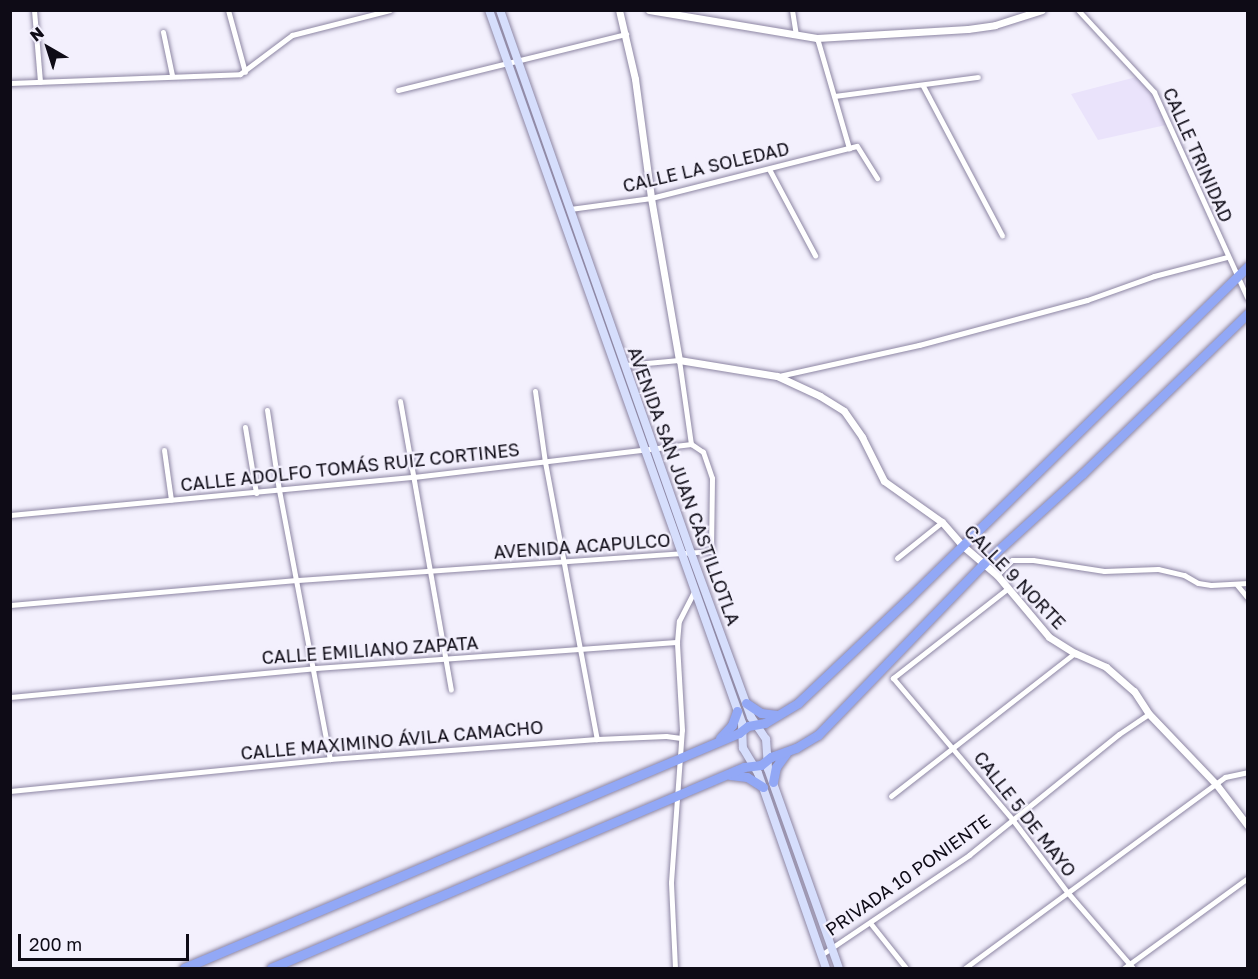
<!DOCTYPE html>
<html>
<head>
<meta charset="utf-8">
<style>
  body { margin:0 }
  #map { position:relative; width:1258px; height:979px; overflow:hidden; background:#f3f0fd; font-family:"Golos Text",sans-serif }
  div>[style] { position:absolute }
  .built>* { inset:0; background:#eae3fb }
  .roads { filter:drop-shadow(0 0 2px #8d86a3) drop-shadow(0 0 2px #8d86a3) }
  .minor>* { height:5px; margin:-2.5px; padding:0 2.5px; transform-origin:2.5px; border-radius:2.5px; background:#fff }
  .tertiary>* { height:7px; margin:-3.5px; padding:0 3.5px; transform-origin:3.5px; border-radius:3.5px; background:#fff }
  .secondary>* { height:8px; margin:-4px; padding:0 4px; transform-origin:4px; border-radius:4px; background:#d6defc }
  .trunk>* { height:9px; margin:-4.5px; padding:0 4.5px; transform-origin:4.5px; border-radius:4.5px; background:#92a8f6 }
  span { translate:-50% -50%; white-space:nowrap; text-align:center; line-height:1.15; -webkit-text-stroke:4.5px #f3f0fd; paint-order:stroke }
  .street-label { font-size:18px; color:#0e0b16 }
  .frame { position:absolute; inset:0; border:12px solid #0e0b16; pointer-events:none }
  .north { position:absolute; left:18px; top:18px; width:60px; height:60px; -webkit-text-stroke:4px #f3f0fd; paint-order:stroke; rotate:321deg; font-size:16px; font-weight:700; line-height:24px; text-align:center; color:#0e0b16 }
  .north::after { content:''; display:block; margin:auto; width:21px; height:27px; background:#0e0b16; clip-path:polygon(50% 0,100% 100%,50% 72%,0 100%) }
  .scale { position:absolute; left:18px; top:934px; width:171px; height:27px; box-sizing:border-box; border:3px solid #0e0b16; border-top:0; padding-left:8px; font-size:18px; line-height:21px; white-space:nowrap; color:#0e0b16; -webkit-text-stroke:4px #f3f0fd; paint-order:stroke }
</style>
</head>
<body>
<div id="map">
  <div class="built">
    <i style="clip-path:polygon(1140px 76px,1151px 87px,1166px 125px,1098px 140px,1071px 94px)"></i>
  </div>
  <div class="roads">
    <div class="minor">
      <i style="left:34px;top:10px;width:72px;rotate:85.2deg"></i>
      <i style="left:228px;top:10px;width:64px;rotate:74.7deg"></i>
      <i style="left:792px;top:10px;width:24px;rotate:81deg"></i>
      <i style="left:1078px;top:10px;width:112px;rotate:47.2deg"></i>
      <i style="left:1154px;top:92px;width:227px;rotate:65.6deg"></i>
      <i style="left:163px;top:32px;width:44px;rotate:78.2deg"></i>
      <i style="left:817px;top:38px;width:115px;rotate:73.8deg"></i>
      <i style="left:10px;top:83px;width:230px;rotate:-2.2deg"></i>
      <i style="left:240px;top:74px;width:65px;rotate:-36.9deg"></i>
      <i style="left:292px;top:35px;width:101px;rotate:-14.3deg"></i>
      <i style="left:923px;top:86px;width:169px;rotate:62.1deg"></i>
      <i style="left:398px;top:90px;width:235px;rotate:-13.8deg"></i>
      <i style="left:835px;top:96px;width:144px;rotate:-7.6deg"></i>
      <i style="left:769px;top:169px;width:98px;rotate:61.9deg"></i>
      <i style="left:570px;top:209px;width:82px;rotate:-7.7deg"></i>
      <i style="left:651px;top:198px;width:212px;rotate:-14.2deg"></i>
      <i style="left:857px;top:146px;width:38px;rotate:58deg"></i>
      <i style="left:625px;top:365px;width:54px;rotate:-5.3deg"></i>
      <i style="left:679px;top:360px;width:85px;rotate:81.9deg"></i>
      <i style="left:779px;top:376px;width:143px;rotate:-12.5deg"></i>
      <i style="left:919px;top:345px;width:174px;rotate:-15deg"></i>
      <i style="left:1087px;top:300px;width:71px;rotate:-19.7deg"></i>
      <i style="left:1154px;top:276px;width:75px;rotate:-14.6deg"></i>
      <i style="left:535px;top:391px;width:72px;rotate:82deg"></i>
      <i style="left:545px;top:462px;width:282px;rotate:79.4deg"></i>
      <i style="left:400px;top:401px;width:293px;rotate:80deg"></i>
      <i style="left:267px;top:410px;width:81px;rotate:81.5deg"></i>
      <i style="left:279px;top:490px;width:274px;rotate:79.3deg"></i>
      <i style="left:245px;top:427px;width:67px;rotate:80.5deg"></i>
      <i style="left:164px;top:450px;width:50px;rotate:82deg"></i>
      <i style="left:10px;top:515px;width:406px;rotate:-5.4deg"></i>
      <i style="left:414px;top:477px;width:279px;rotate:-6.8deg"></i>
      <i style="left:897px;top:558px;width:58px;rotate:-38.7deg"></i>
      <i style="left:997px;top:575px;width:21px;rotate:-45deg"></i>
      <i style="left:1012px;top:560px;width:21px"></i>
      <i style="left:1033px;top:560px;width:72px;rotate:8.8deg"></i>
      <i style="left:1104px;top:571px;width:54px;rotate:-2.1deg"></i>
      <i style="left:1158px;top:569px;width:27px;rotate:13deg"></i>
      <i style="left:1184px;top:575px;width:16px;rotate:30deg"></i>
      <i style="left:1198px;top:583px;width:13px;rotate:9deg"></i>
      <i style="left:1211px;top:585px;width:37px;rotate:-3deg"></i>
      <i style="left:1237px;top:585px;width:17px;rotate:50deg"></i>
      <i style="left:1007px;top:589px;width:145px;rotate:142deg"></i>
      <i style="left:893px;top:678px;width:185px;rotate:49.8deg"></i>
      <i style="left:1012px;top:819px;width:93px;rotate:52.9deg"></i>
      <i style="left:1068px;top:893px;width:99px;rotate:49.1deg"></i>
      <i style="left:10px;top:605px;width:288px;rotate:-5deg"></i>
      <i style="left:297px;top:580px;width:415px;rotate:-4deg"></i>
      <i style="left:711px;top:551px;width:73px;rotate:-89.2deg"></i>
      <i style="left:712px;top:478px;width:28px;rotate:-109deg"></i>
      <i style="left:703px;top:452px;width:14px;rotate:-146deg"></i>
      <i style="left:10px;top:697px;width:306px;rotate:-5.4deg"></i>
      <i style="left:315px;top:668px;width:363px;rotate:-4.1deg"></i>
      <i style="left:10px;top:791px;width:322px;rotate:-5.7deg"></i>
      <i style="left:330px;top:759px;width:268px;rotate:-4.3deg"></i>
      <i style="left:597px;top:739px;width:69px;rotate:-2.5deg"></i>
      <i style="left:666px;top:736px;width:15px;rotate:8deg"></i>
      <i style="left:891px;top:796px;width:233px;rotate:-37.9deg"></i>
      <i style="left:871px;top:924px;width:56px;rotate:51.5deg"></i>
      <i style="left:821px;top:955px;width:179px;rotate:-34deg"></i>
      <i style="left:969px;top:855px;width:193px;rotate:-38.9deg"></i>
      <i style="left:1119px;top:734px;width:36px;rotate:-34deg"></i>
      <i style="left:675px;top:968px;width:86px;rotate:-92.7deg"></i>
      <i style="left:671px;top:882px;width:152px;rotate:-85.9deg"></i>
      <i style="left:682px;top:730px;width:88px;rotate:-93.3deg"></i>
      <i style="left:677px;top:642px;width:21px;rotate:-85deg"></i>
      <i style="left:679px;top:621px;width:35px;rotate:-63deg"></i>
      <i style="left:965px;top:968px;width:323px;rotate:-36.3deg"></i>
      <i style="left:1225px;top:777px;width:24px;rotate:-12deg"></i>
      <i style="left:1124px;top:968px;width:153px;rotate:-36deg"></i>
    </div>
    <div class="tertiary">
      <i style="left:619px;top:10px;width:71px;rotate:76.9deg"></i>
      <i style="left:635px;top:79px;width:120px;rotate:82.3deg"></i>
      <i style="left:651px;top:198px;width:164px;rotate:80.2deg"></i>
      <i style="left:679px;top:360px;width:99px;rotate:9.3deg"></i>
      <i style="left:777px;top:376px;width:47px;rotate:24.9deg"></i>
      <i style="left:820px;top:396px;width:28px;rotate:32deg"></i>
      <i style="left:844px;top:411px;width:32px;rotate:55deg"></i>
      <i style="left:862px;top:437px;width:49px;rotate:63.4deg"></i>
      <i style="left:884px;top:481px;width:71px;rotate:35.3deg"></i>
      <i style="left:942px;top:522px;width:32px;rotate:49deg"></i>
      <i style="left:963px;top:546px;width:45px;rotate:40.5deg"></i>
      <i style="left:997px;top:575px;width:81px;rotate:50deg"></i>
      <i style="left:1049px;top:637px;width:31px;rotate:32deg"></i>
      <i style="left:1075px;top:653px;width:34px;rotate:24deg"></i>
      <i style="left:1106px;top:667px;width:37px;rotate:41deg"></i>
      <i style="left:1134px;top:691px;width:27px;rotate:57deg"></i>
      <i style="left:1149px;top:714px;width:97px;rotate:46.3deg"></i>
      <i style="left:1216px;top:784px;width:53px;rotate:52.7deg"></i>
      <i style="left:649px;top:10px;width:170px;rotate:9.5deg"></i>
      <i style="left:817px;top:38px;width:151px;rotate:-3.4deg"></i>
      <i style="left:968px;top:29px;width:27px;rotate:-8deg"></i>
      <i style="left:995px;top:25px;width:49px;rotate:-17.7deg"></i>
    </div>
    <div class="secondary">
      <i style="left:489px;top:10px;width:757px;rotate:70.46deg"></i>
      <i style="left:742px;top:723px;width:25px;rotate:88deg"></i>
      <i style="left:743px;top:748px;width:29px;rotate:59deg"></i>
      <i style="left:758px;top:773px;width:207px;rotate:70.8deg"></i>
      <i style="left:500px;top:10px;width:576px;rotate:70.62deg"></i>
      <i style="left:691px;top:553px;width:175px;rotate:69.9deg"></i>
      <i style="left:751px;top:717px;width:27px;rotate:56deg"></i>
      <i style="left:766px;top:739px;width:30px;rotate:86deg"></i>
      <i style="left:768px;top:769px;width:211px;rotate:70.4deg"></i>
    </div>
    <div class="trunk">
      <i style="left:746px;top:703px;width:18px;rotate:34deg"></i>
      <i style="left:761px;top:713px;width:16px;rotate:7deg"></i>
      <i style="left:720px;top:738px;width:18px;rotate:-47deg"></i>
      <i style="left:732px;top:725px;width:15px;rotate:-70deg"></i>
      <i style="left:730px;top:775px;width:17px;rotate:7deg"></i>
      <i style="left:747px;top:777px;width:19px;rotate:32deg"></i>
      <i style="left:773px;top:782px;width:15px;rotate:-79deg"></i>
      <i style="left:776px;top:767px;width:17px;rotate:-54deg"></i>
      <i style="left:184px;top:968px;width:603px;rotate:-22.95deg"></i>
      <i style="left:739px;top:733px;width:11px;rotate:-38deg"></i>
      <i style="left:748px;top:726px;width:17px;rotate:-10deg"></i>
      <i style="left:765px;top:723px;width:39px;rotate:-31deg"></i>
      <i style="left:798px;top:703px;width:153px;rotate:-43.4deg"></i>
      <i style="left:909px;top:598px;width:474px;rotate:-44.4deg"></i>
      <i style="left:271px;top:968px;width:514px;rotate:-23.02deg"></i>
      <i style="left:744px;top:767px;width:17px;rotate:-7deg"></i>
      <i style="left:761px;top:765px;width:13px;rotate:-39deg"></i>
      <i style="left:771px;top:757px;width:27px;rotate:-20deg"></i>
      <i style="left:796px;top:748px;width:26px;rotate:-31deg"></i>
      <i style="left:818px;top:735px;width:238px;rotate:-46deg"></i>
      <i style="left:983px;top:564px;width:134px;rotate:-42.3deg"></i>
      <i style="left:1082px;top:474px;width:231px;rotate:-44.1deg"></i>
    </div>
  </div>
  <div class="street-label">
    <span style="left:1198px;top:155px;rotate:66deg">CALLE TRINIDAD</span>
    <span style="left:706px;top:167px;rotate:-13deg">CALLE LA SOLEDAD</span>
    <span style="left:350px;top:467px;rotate:-6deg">CALLE ADOLFO TOMÁS RUIZ CORTINES</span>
    <span style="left:684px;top:486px;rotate:70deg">AVENIDA SAN JUAN CASTILLOTLA</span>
    <span style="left:582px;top:546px;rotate:-4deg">AVENIDA ACAPULCO</span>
    <span style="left:1015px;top:577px;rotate:46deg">CALLE 9 NORTE</span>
    <span style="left:370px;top:650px;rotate:-4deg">CALLE EMILIANO ZAPATA</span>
    <span style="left:392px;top:740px;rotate:-5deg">CALLE MAXIMINO ÁVILA CAMACHO</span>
    <span style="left:1025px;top:814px;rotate:52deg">CALLE 5 DE MAYO</span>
    <span style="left:908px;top:875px;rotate:-35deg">PRIVADA 10 PONIENTE</span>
  </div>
  <div class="frame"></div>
  <div class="north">N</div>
  <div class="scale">200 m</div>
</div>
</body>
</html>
